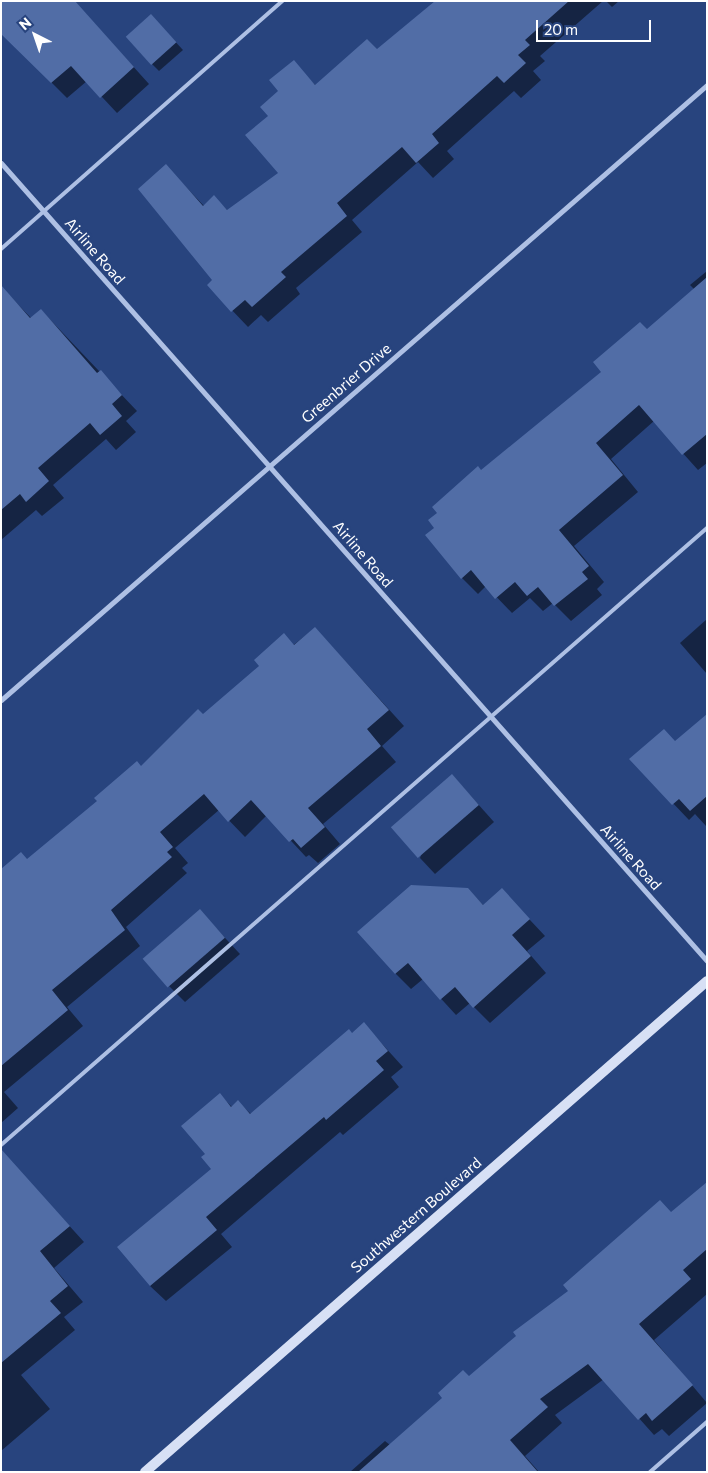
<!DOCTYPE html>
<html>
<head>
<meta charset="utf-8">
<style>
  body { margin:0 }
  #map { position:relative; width:708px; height:1473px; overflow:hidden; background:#28447e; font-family:Commissioner,sans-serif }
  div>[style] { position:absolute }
  .shadow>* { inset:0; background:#0007 }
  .building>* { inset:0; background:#516da6; transform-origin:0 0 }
  .lane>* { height:4px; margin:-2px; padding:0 2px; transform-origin:2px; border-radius:2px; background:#aec0e4 }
  .street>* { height:5px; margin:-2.5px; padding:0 2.5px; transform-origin:2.5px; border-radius:2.5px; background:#aec0e4 }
  .secondary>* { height:10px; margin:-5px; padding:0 5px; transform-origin:5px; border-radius:5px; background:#d7e0f5 }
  span { translate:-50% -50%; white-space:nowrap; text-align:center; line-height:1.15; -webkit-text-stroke:5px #28447e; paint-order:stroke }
  .street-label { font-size:15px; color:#fff }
  .frame { position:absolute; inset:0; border:2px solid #fff; pointer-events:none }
  .north { position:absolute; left:10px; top:10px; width:50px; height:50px; -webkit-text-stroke:4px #28447e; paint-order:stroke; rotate:319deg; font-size:14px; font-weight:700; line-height:20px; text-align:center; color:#fff }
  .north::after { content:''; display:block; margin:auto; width:18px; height:22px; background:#fff; clip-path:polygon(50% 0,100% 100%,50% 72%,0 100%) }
  .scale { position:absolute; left:536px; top:20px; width:115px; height:22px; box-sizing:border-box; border:2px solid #fff; border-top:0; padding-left:6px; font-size:15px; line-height:18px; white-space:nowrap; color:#fff; -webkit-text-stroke:4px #28447e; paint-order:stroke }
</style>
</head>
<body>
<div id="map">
  <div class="shadow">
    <i style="clip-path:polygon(74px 1px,149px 84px,117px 113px,87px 81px,67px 98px,1px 32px)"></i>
    <i style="clip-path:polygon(436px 1px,603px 1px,540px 56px,545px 61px,533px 71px,541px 80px,521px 98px,514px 91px,447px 151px,454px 159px,433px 178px,418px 162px,352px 220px,362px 232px,296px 288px,300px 294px,268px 322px,261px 315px,248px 327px,208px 285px,214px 280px,166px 166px,204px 206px,214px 197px,228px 211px,280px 173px,269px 116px,293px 62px,316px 86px,377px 50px)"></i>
    <i style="clip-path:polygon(606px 1px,619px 1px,612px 7px)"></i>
    <i style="clip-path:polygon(159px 24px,183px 50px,159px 71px,151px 63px)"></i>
    <i style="clip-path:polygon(707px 271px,707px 463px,698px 470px,654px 421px,611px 459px,638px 492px,574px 546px,604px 582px,597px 589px,602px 595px,571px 621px,553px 603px,543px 611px,530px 598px,512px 613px,486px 586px,478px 594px,462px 578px,435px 528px,481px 471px,603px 372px,694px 289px,690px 285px)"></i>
    <i style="clip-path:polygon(6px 292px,31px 318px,41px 310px,137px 411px,126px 421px,136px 432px,116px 450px,106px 439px,53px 485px,64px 498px,42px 516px,36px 510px,1px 540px,1px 296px)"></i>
    <i style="clip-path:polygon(707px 619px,707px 674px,680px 643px)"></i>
    <i style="clip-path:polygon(315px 628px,404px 726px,382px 746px,396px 762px,323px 824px,340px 844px,318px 863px,309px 855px,306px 857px,267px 815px,245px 837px,219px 810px,175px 848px,188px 863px,182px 868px,187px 873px,126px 927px,140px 946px,67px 1007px,83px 1026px,4px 1092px,18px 1108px,1px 1123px,1px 884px,203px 716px)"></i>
    <i style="clip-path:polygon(707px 715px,707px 825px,706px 826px,695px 814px,689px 820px,631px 759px,676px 742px)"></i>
    <i style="clip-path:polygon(452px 775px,494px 822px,435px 874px,420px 858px)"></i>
    <i style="clip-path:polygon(468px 889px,484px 906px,502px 890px,545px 936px,527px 951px,546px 973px,490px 1023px,470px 1003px,456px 1015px,423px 979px,411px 989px,395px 973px)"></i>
    <i style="clip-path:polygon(200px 911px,240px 954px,185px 1002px,169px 986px)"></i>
    <i style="clip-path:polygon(364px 1024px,403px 1067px,391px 1077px,399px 1087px,343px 1135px,340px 1132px,221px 1234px,232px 1247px,166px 1301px,150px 1286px,213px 1169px,207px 1154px,220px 1095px,232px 1107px,238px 1102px,251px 1114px)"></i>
    <i style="clip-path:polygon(8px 1158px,84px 1242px,54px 1268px,83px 1302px,64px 1317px,75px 1330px,21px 1375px,50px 1409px,1px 1451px,1px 1164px)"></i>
    <i style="clip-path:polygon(707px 1183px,707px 1294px,654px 1340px,707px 1403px,669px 1436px,662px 1429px,654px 1435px,604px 1379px,555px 1415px,562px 1423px,525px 1456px,539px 1472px,350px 1472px,385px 1441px,390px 1445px)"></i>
  </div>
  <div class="building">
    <i style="clip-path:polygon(1px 1px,75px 1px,134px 67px,100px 98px,71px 66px,51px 83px,1px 34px)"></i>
    <i style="clip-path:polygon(435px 1px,569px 1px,525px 40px,530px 45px,518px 55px,526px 63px,504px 83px,497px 76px,432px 134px,439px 143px,416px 163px,402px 147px,337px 203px,347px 216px,281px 272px,286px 277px,252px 307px,245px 300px,231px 312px,207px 285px,212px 280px,138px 189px,166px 164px,203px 206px,214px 195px,227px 210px,278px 173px,245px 135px,268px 116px,260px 107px,278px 91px,269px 80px,294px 60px,315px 85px,367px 39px,377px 49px)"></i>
    <i style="left:151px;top:14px;width:38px;height:34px;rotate:48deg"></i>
    <i style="clip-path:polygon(707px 277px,707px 434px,682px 455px,639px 405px,596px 443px,623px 475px,559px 530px,589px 566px,582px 572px,588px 579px,554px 606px,538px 587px,527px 596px,515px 582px,495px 599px,471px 570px,461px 579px,425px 535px,434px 528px,428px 520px,437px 513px,432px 507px,478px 466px,481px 470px,601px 372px,593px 362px,640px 322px,647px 329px)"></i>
    <i style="clip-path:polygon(1px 285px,30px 318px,41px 309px,97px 373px,101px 370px,122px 395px,112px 404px,122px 416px,100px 435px,90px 423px,38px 468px,49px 481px,26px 502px,20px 494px,1px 510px)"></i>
    <i style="clip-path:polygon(315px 627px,389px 710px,367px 729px,381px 746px,308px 808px,325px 827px,301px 848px,293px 839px,289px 842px,251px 800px,228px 822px,204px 794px,160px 832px,173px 847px,167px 852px,172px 857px,111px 910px,125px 930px,52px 990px,68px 1010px,1px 1066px,1px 869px,21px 852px,27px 859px,97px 801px,94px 798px,137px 761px,141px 766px,198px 709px,203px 714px,259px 666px,254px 660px,284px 633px,294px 645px)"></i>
    <i style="clip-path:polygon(707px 714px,707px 796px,690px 811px,679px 799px,672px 805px,629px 759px,664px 729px,675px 741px)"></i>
    <i style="left:452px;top:774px;width:41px;height:81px;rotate:49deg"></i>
    <i style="clip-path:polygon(411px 885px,468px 888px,483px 905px,502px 888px,530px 919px,512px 935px,531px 956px,473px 1008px,455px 987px,440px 1000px,408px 963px,395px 974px,357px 932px)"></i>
    <i style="left:200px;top:909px;width:38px;height:76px;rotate:49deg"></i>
    <i style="clip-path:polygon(364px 1022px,388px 1051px,376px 1061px,384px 1070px,326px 1120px,324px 1117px,206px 1217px,217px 1230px,150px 1286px,117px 1247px,211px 1169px,201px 1157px,205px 1154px,181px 1126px,220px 1093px,231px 1107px,238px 1100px,250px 1114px,349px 1029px,352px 1033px)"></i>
    <i style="clip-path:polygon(1px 1149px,70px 1226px,40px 1251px,68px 1286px,50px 1301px,61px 1313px,1px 1363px)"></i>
    <i style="clip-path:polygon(707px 1182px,707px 1249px,683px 1270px,691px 1279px,639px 1324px,693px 1385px,652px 1421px,646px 1413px,638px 1420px,588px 1364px,540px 1399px,548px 1407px,510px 1440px,538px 1472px,358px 1472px,442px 1398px,438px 1393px,463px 1370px,469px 1376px,516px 1336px,513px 1332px,568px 1291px,563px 1285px,660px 1200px,671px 1212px)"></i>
  </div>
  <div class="lane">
    <i style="left:1px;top:249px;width:375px;rotate:-41.4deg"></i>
    <i style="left:1px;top:1145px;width:938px;rotate:-41.15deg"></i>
    <i style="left:650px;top:1472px;width:76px;rotate:-41.3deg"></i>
  </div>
  <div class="street">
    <i style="left:1px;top:163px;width:1065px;rotate:48.5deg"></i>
    <i style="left:1px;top:700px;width:936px;rotate:-41.06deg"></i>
  </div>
  <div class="secondary">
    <i style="left:145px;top:1472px;width:746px;rotate:-41.14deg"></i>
  </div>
  <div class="street-label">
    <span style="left:95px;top:251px;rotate:49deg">Airline Road</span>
    <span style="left:346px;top:383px;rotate:-41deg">Greenbrier Drive</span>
    <span style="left:363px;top:554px;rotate:49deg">Airline Road</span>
    <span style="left:631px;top:857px;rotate:48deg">Airline Road</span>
    <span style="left:416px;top:1215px;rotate:-41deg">Southwestern Boulevard</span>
  </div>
  <div class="frame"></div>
  <div class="north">N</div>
  <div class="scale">20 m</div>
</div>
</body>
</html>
